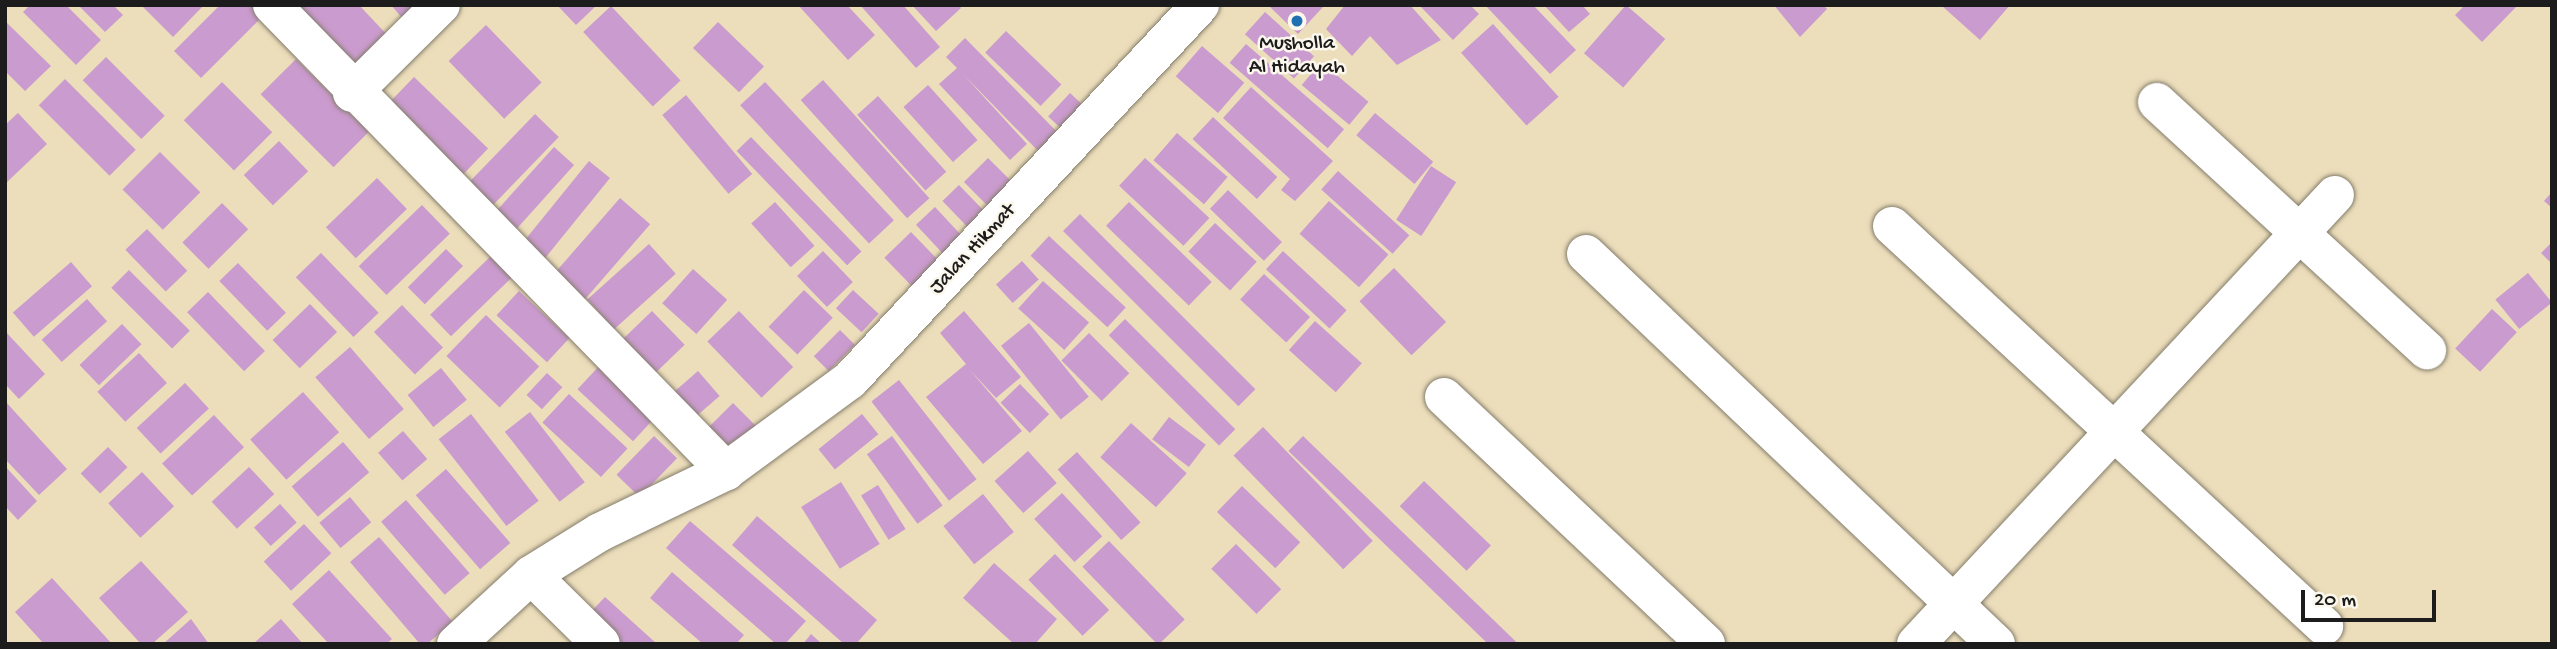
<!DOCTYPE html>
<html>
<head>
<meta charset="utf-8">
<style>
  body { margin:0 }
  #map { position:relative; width:2557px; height:649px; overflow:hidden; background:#ecdebb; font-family:"Gochi Hand",sans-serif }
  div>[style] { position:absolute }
  .building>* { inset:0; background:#ca9bce; transform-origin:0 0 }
  .roads { filter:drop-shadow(0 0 2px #847d6c) drop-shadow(0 0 2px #847d6c) }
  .minor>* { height:38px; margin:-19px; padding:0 19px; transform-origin:19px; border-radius:19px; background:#fff }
  .dots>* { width:19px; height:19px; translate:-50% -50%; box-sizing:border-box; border:4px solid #fbf7ec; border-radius:50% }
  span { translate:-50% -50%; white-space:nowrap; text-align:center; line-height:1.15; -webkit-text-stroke:5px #fbf7ec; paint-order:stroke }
  .poi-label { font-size:21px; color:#1c1c1c }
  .street-label { font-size:21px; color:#1c1c1c }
  .frame { position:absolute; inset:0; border:7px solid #1c1c1c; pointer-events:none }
  .scale { position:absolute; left:2301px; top:590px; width:135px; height:32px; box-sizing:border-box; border:4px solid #1c1c1c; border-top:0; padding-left:9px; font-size:21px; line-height:24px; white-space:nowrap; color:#1c1c1c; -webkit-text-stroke:5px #fbf7ec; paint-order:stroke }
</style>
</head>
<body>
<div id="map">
  <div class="building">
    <i style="clip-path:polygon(30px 5px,66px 5px,101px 40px,76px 65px,23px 12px)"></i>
    <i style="clip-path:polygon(78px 5px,113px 5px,123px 15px,105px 32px)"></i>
    <i style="clip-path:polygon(141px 5px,204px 5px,173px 37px)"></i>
    <i style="clip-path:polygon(220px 5px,254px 5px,264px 15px,201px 78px,174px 51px)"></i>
    <i style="clip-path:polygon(288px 5px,359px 5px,391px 39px,353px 74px)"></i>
    <i style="clip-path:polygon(391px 5px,431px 5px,408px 25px)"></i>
    <i style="clip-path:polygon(557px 5px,597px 5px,576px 25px)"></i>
    <i style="clip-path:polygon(798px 5px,847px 5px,875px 35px,848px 60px)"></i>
    <i style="clip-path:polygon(860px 5px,903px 5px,940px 47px,916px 68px)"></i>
    <i style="clip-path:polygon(912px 5px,959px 5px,961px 8px,936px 31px)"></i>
    <i style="clip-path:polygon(1268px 5px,1321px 5px,1323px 7px,1298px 34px)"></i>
    <i style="clip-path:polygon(1345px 5px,1410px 5px,1441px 40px,1397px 65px,1370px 36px,1352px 56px,1326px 29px)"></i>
    <i style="clip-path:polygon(1419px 5px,1470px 5px,1479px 14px,1453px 40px)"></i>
    <i style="clip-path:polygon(1485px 5px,1533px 5px,1576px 50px,1550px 74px)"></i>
    <i style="clip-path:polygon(1544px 5px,1582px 5px,1590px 14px,1569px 32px)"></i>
    <i style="left:1626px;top:5px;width:52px;height:64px;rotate:41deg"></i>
    <i style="clip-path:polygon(1774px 5px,1823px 5px,1827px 9px,1800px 37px)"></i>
    <i style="clip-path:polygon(1941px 5px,2010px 5px,1980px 40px)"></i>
    <i style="clip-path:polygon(2465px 5px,2518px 5px,2482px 42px,2455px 15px)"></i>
    <i style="left:611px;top:6px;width:102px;height:38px;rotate:47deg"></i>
    <i style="left:1265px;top:12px;width:66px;height:30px;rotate:42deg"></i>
    <i style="clip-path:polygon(5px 21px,51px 66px,25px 91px,5px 71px)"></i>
    <i style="left:718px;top:22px;width:64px;height:36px;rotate:44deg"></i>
    <i style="left:1493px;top:24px;width:98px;height:43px;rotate:48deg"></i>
    <i style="left:486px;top:25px;width:80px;height:52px;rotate:46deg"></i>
    <i style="left:1006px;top:31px;width:77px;height:30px;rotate:44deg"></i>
    <i style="clip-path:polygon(965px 38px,1061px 136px,1042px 155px,963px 74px,1027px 144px,1010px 160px,939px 84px,957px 68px,946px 57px)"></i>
    <i style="left:1246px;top:44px;width:130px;height:25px;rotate:41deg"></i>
    <i style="left:1202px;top:46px;width:56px;height:40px;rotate:41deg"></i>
    <i style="left:106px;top:57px;width:83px;height:33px;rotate:45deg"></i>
    <i style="left:296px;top:59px;width:103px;height:50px;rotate:45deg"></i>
    <i style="left:1321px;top:62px;width:62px;height:30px;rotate:40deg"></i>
    <i style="left:414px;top:77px;width:103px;height:42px;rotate:44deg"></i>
    <i style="left:65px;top:79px;width:100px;height:37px;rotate:45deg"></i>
    <i style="left:823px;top:80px;width:159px;height:30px;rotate:48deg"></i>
    <i style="left:222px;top:82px;width:71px;height:54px;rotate:45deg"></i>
    <i style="left:765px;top:82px;width:189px;height:34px;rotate:47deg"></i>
    <i style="left:928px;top:85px;width:74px;height:33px;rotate:48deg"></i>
    <i style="clip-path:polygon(1251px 87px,1333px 161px,1295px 201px,1281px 190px,1290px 179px,1223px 118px)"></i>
    <i style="left:1070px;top:93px;width:26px;height:32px;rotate:43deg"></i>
    <i style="left:686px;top:95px;width:103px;height:31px;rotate:50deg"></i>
    <i style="left:878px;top:96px;width:102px;height:28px;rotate:48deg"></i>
    <i style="clip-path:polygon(18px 113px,47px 144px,5px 184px,5px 125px)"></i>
    <i style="left:1375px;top:113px;width:76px;height:29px;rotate:40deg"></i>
    <i style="left:535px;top:114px;width:33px;height:99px;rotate:44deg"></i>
    <i style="left:1213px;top:117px;width:88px;height:30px;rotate:43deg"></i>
    <i style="left:1177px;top:133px;width:67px;height:36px;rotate:41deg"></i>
    <i style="left:751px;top:137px;width:159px;height:20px;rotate:46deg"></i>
    <i style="left:279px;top:141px;width:42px;height:49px;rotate:46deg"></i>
    <i style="left:554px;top:147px;width:27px;height:86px;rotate:42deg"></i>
    <i style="left:160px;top:152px;width:57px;height:53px;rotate:45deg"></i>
    <i style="left:988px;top:158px;width:38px;height:34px;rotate:45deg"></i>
    <i style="left:1145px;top:158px;width:88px;height:38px;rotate:43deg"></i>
    <i style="left:589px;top:161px;width:27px;height:103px;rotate:39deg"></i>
    <i style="left:1431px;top:166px;width:30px;height:64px;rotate:33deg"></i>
    <i style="left:1338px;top:171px;width:96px;height:25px;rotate:42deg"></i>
    <i style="left:377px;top:178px;width:43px;height:71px;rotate:46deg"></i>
    <i style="left:959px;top:185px;width:42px;height:23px;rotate:46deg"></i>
    <i style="left:1228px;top:190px;width:75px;height:26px;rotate:44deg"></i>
    <i style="clip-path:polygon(2552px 192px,2552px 208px,2544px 201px)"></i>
    <i style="left:620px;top:198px;width:40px;height:100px;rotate:41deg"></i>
    <i style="left:1329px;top:201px;width:80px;height:44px;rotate:42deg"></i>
    <i style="left:775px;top:202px;width:59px;height:32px;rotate:48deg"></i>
    <i style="left:1129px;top:202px;width:115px;height:33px;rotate:44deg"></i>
    <i style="left:222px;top:203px;width:37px;height:56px;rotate:45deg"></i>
    <i style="left:422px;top:205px;width:40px;height:88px;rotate:46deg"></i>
    <i style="left:935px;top:207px;width:44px;height:26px;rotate:47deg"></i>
    <i style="left:1080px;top:214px;width:248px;height:24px;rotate:45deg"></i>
    <i style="left:1215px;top:223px;width:57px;height:39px;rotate:43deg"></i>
    <i style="left:147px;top:229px;width:58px;height:30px;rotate:46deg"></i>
    <i style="left:911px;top:232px;width:47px;height:37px;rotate:46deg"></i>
    <i style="left:1049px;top:236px;width:105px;height:27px;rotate:43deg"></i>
    <i style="clip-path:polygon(2552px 242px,2552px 264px,2541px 253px)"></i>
    <i style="left:649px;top:244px;width:40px;height:83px;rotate:48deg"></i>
    <i style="left:446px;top:249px;width:24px;height:54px;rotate:45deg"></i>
    <i style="left:823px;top:251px;width:43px;height:36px;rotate:46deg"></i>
    <i style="left:1283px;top:251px;width:87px;height:25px;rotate:43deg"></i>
    <i style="left:321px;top:253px;width:83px;height:35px;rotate:46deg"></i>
    <i style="left:492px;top:255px;width:30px;height:86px;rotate:46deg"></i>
    <i style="left:1022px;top:261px;width:25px;height:35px;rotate:48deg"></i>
    <i style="left:71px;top:262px;width:32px;height:77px;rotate:49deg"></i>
    <i style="left:238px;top:263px;width:69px;height:26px;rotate:46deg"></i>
    <i style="left:1394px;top:268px;width:75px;height:48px;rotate:46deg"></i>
    <i style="left:693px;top:269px;width:46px;height:46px;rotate:42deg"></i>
    <i style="left:129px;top:270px;width:86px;height:25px;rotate:45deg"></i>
    <i style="left:2528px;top:273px;width:38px;height:42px;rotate:51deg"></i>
    <i style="left:1264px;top:274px;width:63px;height:35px;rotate:43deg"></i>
    <i style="left:1043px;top:281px;width:62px;height:37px;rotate:42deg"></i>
    <i style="left:804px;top:290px;width:40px;height:51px;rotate:44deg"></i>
    <i style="left:853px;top:290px;width:35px;height:25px;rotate:43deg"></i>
    <i style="left:519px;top:291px;width:69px;height:33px;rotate:43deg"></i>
    <i style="left:208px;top:292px;width:82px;height:29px;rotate:46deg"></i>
    <i style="left:87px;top:299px;width:30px;height:61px;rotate:48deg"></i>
    <i style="left:310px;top:304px;width:39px;height:52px;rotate:46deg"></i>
    <i style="left:402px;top:305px;width:59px;height:39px;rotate:46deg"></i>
    <i style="left:2492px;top:309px;width:34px;height:54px;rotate:43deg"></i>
    <i style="left:652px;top:311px;width:47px;height:44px;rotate:46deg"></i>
    <i style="left:739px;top:311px;width:78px;height:44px;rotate:46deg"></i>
    <i style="clip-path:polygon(964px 311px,1021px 377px,996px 398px,970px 370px,1022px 431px,983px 464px,926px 397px,966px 364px,940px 333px)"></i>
    <i style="left:486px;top:315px;width:74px;height:57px;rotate:44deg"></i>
    <i style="left:1125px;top:319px;width:156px;height:23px;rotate:45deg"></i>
    <i style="left:1315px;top:321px;width:63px;height:39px;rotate:42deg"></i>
    <i style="left:1029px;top:323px;width:95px;height:36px;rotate:51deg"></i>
    <i style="left:122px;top:324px;width:28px;height:59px;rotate:46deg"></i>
    <i style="left:840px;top:330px;width:21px;height:37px;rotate:45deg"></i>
    <i style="clip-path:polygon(5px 331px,45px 374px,19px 399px,5px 384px)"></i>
    <i style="left:1089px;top:333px;width:57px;height:39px;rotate:45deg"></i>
    <i style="left:350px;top:347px;width:82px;height:46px;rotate:49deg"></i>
    <i style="left:139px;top:353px;width:41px;height:57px;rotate:47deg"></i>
    <i style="left:602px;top:363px;width:76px;height:36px;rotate:43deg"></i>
    <i style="left:441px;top:368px;width:41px;height:43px;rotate:51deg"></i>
    <i style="left:698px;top:371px;width:33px;height:38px;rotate:49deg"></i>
    <i style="left:547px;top:373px;width:21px;height:30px;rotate:43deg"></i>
    <i style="left:899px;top:380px;width:126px;height:35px;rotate:52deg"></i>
    <i style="left:185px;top:383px;width:35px;height:66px;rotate:47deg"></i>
    <i style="left:1020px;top:384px;width:42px;height:27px;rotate:46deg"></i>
    <i style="left:303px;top:392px;width:54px;height:71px;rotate:48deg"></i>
    <i style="left:569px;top:394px;width:80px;height:39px;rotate:43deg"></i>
    <i style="clip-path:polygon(5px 401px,67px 469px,39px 495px,5px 459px)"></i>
    <i style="left:733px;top:403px;width:35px;height:38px;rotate:45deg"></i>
    <i style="left:530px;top:412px;width:89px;height:32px;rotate:52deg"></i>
    <i style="left:471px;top:414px;width:110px;height:41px;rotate:52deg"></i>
    <i style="left:862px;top:414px;width:26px;height:56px;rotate:51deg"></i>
    <i style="left:214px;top:415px;width:44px;height:71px;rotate:47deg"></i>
    <i style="left:1169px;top:417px;width:46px;height:28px;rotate:37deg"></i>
    <i style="left:1131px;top:423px;width:75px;height:46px;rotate:42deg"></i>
    <i style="left:1263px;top:427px;width:158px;height:41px;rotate:46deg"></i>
    <i style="left:403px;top:431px;width:37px;height:33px;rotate:49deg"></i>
    <i style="left:654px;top:436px;width:32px;height:54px;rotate:44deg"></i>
    <i style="left:892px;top:436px;width:86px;height:31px;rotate:54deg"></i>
    <i style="left:1303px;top:436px;width:298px;height:21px;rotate:44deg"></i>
    <i style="left:343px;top:442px;width:40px;height:68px;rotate:49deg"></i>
    <i style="left:108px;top:447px;width:28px;height:38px;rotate:46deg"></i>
    <i style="left:1028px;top:451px;width:43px;height:45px;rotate:48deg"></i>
    <i style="left:1077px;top:452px;width:95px;height:26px;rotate:48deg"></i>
    <i style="clip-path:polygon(5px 466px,37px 501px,18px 520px,5px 506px)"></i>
    <i style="left:249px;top:467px;width:37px;height:51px;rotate:47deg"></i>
    <i style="left:446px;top:469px;width:98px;height:40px;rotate:49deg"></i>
    <i style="left:142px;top:472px;width:47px;height:46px;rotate:47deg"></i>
    <i style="left:1424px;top:481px;width:93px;height:35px;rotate:44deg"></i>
    <i style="left:841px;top:482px;width:73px;height:47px;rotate:58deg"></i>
    <i style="left:878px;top:485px;width:52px;height:20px;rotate:58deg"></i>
    <i style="left:1242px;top:486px;width:81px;height:36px;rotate:44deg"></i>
    <i style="left:1062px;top:493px;width:59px;height:38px;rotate:47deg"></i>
    <i style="left:983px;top:494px;width:49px;height:51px;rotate:51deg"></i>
    <i style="left:350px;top:497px;width:33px;height:40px;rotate:50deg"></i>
    <i style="left:406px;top:500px;width:97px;height:33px;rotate:49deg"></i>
    <i style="left:280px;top:504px;width:25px;height:35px;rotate:48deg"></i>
    <i style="clip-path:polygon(757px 516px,877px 620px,856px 644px,844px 644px,732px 545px)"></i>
    <i style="clip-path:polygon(690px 521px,806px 621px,785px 644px,776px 644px,666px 548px)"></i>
    <i style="left:304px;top:524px;width:40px;height:55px;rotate:47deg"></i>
    <i style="clip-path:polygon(379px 537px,453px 622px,427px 644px,420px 644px,350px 562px)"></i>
    <i style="left:1109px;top:541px;width:109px;height:37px;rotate:46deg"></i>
    <i style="left:1236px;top:544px;width:64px;height:35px;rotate:45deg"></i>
    <i style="left:1055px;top:554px;width:78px;height:37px;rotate:46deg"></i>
    <i style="clip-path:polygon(141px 561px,188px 612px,152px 644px,141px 644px,99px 598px)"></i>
    <i style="clip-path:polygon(994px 563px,1057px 619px,1035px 644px,1014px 644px,963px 598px)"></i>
    <i style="clip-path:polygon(329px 570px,392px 639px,386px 644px,329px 644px,292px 604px)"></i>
    <i style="clip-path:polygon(672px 572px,744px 635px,736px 644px,703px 644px,650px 598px)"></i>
    <i style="clip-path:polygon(52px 578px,112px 644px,44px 644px,15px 612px)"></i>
    <i style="clip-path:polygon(605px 597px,657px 644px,618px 644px,587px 616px)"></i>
    <i style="clip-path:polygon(191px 619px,209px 644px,163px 644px)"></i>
    <i style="clip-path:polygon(281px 619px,303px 644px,253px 644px)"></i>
    <i style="clip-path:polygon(811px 634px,822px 644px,803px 644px)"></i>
  </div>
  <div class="roads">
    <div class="minor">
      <i style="left:272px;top:5px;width:651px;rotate:45.75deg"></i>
      <i style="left:352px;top:93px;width:125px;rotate:-44.7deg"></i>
      <i style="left:2157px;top:102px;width:367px;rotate:42.6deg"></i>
      <i style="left:1892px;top:226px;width:589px;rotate:42.8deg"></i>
      <i style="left:1586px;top:254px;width:566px;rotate:43.57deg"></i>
      <i style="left:1444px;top:397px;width:360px;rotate:43.3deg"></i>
      <i style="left:531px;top:575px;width:98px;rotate:44.6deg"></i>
      <i style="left:456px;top:644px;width:102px;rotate:-42.6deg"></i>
      <i style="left:531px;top:575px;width:81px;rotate:-31.9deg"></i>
      <i style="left:600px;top:532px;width:140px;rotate:-25.8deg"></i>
      <i style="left:726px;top:471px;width:154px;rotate:-36.3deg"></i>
      <i style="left:850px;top:380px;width:513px;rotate:-46.97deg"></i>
      <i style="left:1916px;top:644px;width:614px;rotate:-46.98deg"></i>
    </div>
  </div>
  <div class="dots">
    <i style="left:1297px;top:21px;background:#1f6fb2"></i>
  </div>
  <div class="poi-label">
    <span style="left:1297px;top:57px">Musholla<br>Al Hidayah</span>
  </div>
  <div class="street-label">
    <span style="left:974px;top:250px;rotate:-47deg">Jalan Hikmat</span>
  </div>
  <div class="frame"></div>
  <div class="scale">20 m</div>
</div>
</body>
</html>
